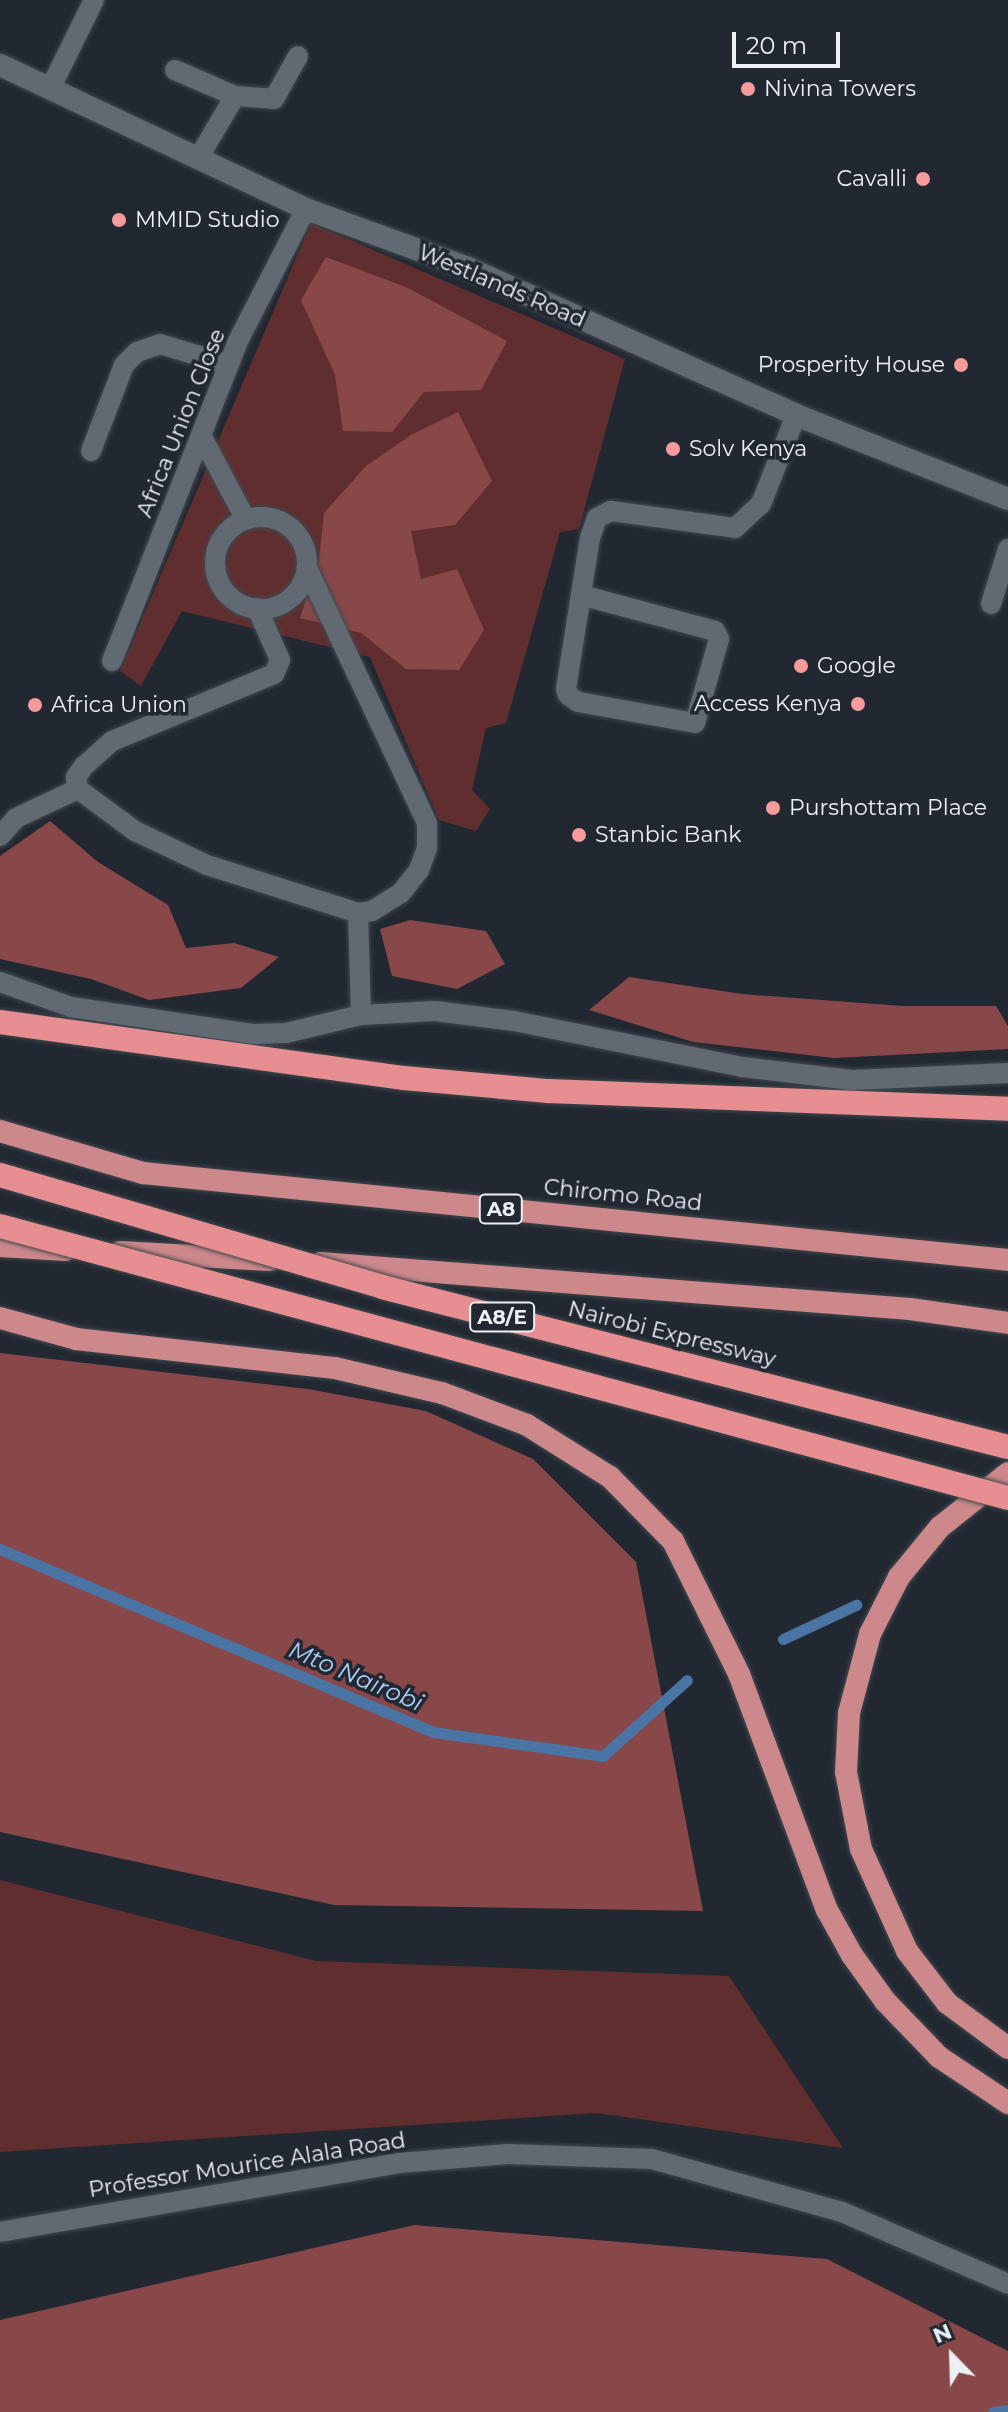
<!DOCTYPE html>
<html>
<head>
<meta charset="utf-8">
<style>
  body { margin:0 }
  #map { position:relative; width:1008px; height:2412px; overflow:hidden; background:#212831; font-family:Montserrat,sans-serif }
  div>[style] { position:absolute }
  .green>* { inset:0; background:#612e2f }
  .forest>* { inset:0; background:#884849 }
  .stream>* { height:11px; margin:-5.5px; padding:0 5.5px; transform-origin:5.5px; border-radius:5.5px; background:#4a74a4 }
  .roads { filter:drop-shadow(0 0 2px #41474e) drop-shadow(0 0 2px #41474e) }
  .service>* { height:20px; margin:-10px; padding:0 10px; transform-origin:10px; border-radius:10px; background:#616973 }
  .service>.ring { margin:-10px; padding:0; box-sizing:content-box; background:none; border:20px solid #616973; border-radius:50% }
  .minor>* { height:22px; margin:-11px; padding:0 11px; transform-origin:11px; border-radius:11px; background:#616973 }
  .trunk>* { height:22px; margin:-11px; padding:0 11px; transform-origin:11px; border-radius:11px; background:#cc888a }
  .motorway>* { height:24px; margin:-12px; padding:0 12px; transform-origin:12px; border-radius:12px; background:#e78f90 }
  .bridges { filter:drop-shadow(0 0 2px #41474e) drop-shadow(0 0 2px #41474e) }
  .motorway-bridge>* { height:24px; margin:-12px; padding:0 12px; transform-origin:12px; border-radius:12px; background:#e78f90 }
  .dots>* { width:22px; height:22px; translate:-50% -50%; box-sizing:border-box; border:4px solid #212831; border-radius:50% }
  span { translate:-50% -50%; white-space:nowrap; text-align:center; line-height:1.15; -webkit-text-stroke:7px #212831; paint-order:stroke }
  .shield-label span { padding:2px 6px; background:#212831; border:2px solid; border-radius:6px; -webkit-text-stroke-width:0 }
  .shield-label { font-size:20px; color:#ebf0f6; font-weight:700 }
  .poi-label { font-size:22px; color:#ebf0f6 }
  .left { translate:0 -50%; text-align:left }
  .right { translate:-100% -50%; text-align:right }
  .street-label { font-size:22px; color:#ebf0f6 }
  .water-label { font-size:24px; color:#aacff9; font-style:italic }
  .north { position:absolute; left:912px; top:2316px; width:80px; height:80px; -webkit-text-stroke:6px #212831; paint-order:stroke; rotate:337deg; font-size:22px; font-weight:700; line-height:32px; text-align:center; color:#ebf0f6 }
  .north::after { content:''; display:block; margin:auto; width:28px; height:36px; background:#ebf0f6; clip-path:polygon(50% 0,100% 100%,50% 72%,0 100%) }
  .scale { position:absolute; left:732px; top:32px; width:108px; height:36px; box-sizing:border-box; border:4px solid #ebf0f6; border-top:0; padding-left:10px; font-size:24px; line-height:28px; white-space:nowrap; color:#ebf0f6; -webkit-text-stroke:6px #212831; paint-order:stroke }
</style>
</head>
<body>
<div id="map">
  <div class="green">
    <i style="clip-path:polygon(311px 223px,625px 359px,579px 529px,560px 532px,506px 723px,486px 728px,472px 790px,490px 809px,476px 831px,439px 820px,370px 657px,182px 611px,141px 686px,120px 671px)"></i>
    <i style="clip-path:polygon(0 1880px,316px 1961px,729px 1976px,843px 2148px,597px 2113px,0 2152px)"></i>
  </div>
  <div class="forest">
    <i style="clip-path:polygon(326px 257px,406px 287px,507px 341px,481px 390px,424px 392px,392px 432px,343px 431px,335px 375px,301px 300px)"></i>
    <i style="clip-path:polygon(458px 412px,492px 481px,455px 525px,411px 531px,421px 579px,457px 569px,484px 630px,459px 670px,406px 669px,361px 633px,300px 618px,319px 560px,324px 513px,366px 466px,411px 435px)"></i>
    <i style="clip-path:polygon(50px 821px,98px 862px,168px 905px,186px 948px,234px 943px,279px 957px,241px 988px,149px 1000px,91px 979px,0 959px,0 856px)"></i>
    <i style="clip-path:polygon(410px 920px,486px 931px,505px 964px,457px 989px,392px 976px,380px 929px)"></i>
    <i style="clip-path:polygon(629px 977px,742px 994px,902px 1006px,996px 1006px,1008px 1026px,1008px 1049px,834px 1058px,693px 1042px,589px 1010px)"></i>
    <i style="clip-path:polygon(0 1353px,308px 1389px,426px 1411px,533px 1459px,636px 1562px,703px 1911px,334px 1905px,0 1832px)"></i>
    <i style="clip-path:polygon(414px 2225px,827px 2259px,1008px 2351px,1008px 2412px,0 2412px,0 2320px)"></i>
  </div>
  <div class="stream">
    <i style="left:0;top:1549px;width:470px;rotate:22.9deg"></i>
    <i style="left:433px;top:1732px;width:172px;rotate:8deg"></i>
    <i style="left:603px;top:1756px;width:113px;rotate:-42.1deg"></i>
    <i style="left:783px;top:1639px;width:81px;rotate:-25deg"></i>
    <i style="left:993px;top:2412px;width:15px;rotate:-8deg"></i>
  </div>
  <div class="roads">
    <div class="service">
      <i style="left:175px;top:70px;width:65px;rotate:23.4deg"></i>
      <i style="left:50px;top:89px;width:99px;rotate:-63.7deg"></i>
      <i style="left:199px;top:157px;width:71px;rotate:-59.5deg"></i>
      <i style="left:235px;top:96px;width:39px;rotate:4deg"></i>
      <i style="left:274px;top:99px;width:49px;rotate:-60.8deg"></i>
      <i style="left:201px;top:435px;width:96px;rotate:62.1deg"></i>
      <i style="left:91px;top:451px;width:92px;rotate:-69deg"></i>
      <i style="left:124px;top:365px;width:18px;rotate:-45deg"></i>
      <i style="left:137px;top:352px;width:24px;rotate:-19deg"></i>
      <i style="left:160px;top:344px;width:72px;rotate:16.9deg"></i>
      <i class="ring" style="left:215px;top:517px;width:72px;height:72px"></i>
      <i style="left:581px;top:595px;width:139px;rotate:15deg"></i>
      <i style="left:715px;top:631px;width:9px;rotate:63deg"></i>
      <i style="left:719px;top:639px;width:87px;rotate:105.9deg"></i>
      <i style="left:695px;top:723px;width:119px;rotate:-169.8deg"></i>
      <i style="left:578px;top:702px;width:12px;rotate:-145deg"></i>
      <i style="left:568px;top:695px;width:6px;rotate:-108deg"></i>
      <i style="left:566px;top:689px;width:153px;rotate:-81deg"></i>
      <i style="left:590px;top:538px;width:21px;rotate:-71deg"></i>
      <i style="left:597px;top:518px;width:16px;rotate:-27deg"></i>
      <i style="left:611px;top:511px;width:125px;rotate:7.8deg"></i>
      <i style="left:735px;top:528px;width:35px;rotate:-43deg"></i>
      <i style="left:761px;top:504px;width:96px;rotate:-68.5deg"></i>
      <i style="left:991px;top:604px;width:58px;rotate:-72.8deg"></i>
      <i style="left:257px;top:608px;width:57px;rotate:66.1deg"></i>
      <i style="left:280px;top:660px;width:15px;rotate:113deg"></i>
      <i style="left:274px;top:674px;width:175px;rotate:157.5deg"></i>
      <i style="left:112px;top:741px;width:38px;rotate:138deg"></i>
      <i style="left:84px;top:766px;width:14px;rotate:126deg"></i>
      <i style="left:76px;top:777px;width:12px;rotate:81deg"></i>
      <i style="left:78px;top:789px;width:71px;rotate:36.4deg"></i>
      <i style="left:135px;top:831px;width:80px;rotate:25.3deg"></i>
      <i style="left:207px;top:865px;width:158px;rotate:17.6deg"></i>
      <i style="left:358px;top:913px;width:14px;rotate:-8deg"></i>
      <i style="left:372px;top:911px;width:34px;rotate:-32deg"></i>
      <i style="left:401px;top:893px;width:29px;rotate:-52deg"></i>
      <i style="left:419px;top:870px;width:23px;rotate:-70deg"></i>
      <i style="left:427px;top:848px;width:25px;rotate:-90deg"></i>
      <i style="left:427px;top:823px;width:282px;rotate:-115.2deg"></i>
      <i style="left:112px;top:661px;width:342px;rotate:-68.5deg"></i>
      <i style="left:237px;top:343px;width:151px;rotate:-62.8deg"></i>
      <i style="left:0;top:836px;width:24px;rotate:-48deg"></i>
      <i style="left:16px;top:818px;width:68px;rotate:-25.1deg"></i>
      <i style="left:358px;top:913px;width:102px;rotate:88.3deg"></i>
      <i style="left:0;top:982px;width:75px;rotate:19.4deg"></i>
      <i style="left:71px;top:1007px;width:185px;rotate:8.4deg"></i>
      <i style="left:254px;top:1034px;width:32px;rotate:-2deg"></i>
      <i style="left:286px;top:1033px;width:77px;rotate:-13.5deg"></i>
      <i style="left:361px;top:1015px;width:74px;rotate:-3.1deg"></i>
      <i style="left:435px;top:1011px;width:80px;rotate:7.2deg"></i>
      <i style="left:514px;top:1021px;width:233px;rotate:11.4deg"></i>
      <i style="left:742px;top:1067px;width:111px;rotate:6.7deg"></i>
      <i style="left:852px;top:1080px;width:156px;rotate:-2.6deg"></i>
      <i style="left:0;top:2232px;width:405px;rotate:-9.8deg"></i>
      <i style="left:399px;top:2163px;width:109px;rotate:-4.7deg"></i>
      <i style="left:508px;top:2154px;width:144px;rotate:2deg"></i>
      <i style="left:652px;top:2159px;width:197px;rotate:15.6deg"></i>
      <i style="left:842px;top:2212px;width:181px;rotate:23.4deg"></i>
    </div>
    <div class="minor">
      <i style="left:0;top:65px;width:338px;rotate:25.2deg"></i>
      <i style="left:306px;top:209px;width:172px;rotate:20deg"></i>
      <i style="left:468px;top:268px;width:359px;rotate:24.1deg"></i>
      <i style="left:796px;top:415px;width:228px;rotate:21.6deg"></i>
    </div>
    <div class="trunk">
      <i style="left:0;top:1131px;width:149px;rotate:16.4deg"></i>
      <i style="left:143px;top:1173px;width:869px;rotate:5.74deg"></i>
      <i style="left:0;top:1246px;width:66px;rotate:3.5deg"></i>
      <i style="left:120px;top:1252px;width:150px;rotate:3.1deg"></i>
      <i style="left:320px;top:1263px;width:592px;rotate:4.46deg"></i>
      <i style="left:910px;top:1309px;width:99px;rotate:8.1deg"></i>
      <i style="left:0;top:1318px;width:79px;rotate:15.4deg"></i>
      <i style="left:76px;top:1339px;width:261px;rotate:6.4deg"></i>
      <i style="left:335px;top:1368px;width:110px;rotate:13.2deg"></i>
      <i style="left:442px;top:1393px;width:91px;rotate:20.6deg"></i>
      <i style="left:527px;top:1425px;width:98px;rotate:32.1deg"></i>
      <i style="left:610px;top:1477px;width:90px;rotate:45.5deg"></i>
      <i style="left:673px;top:1541px;width:148px;rotate:63.6deg"></i>
      <i style="left:739px;top:1674px;width:252px;rotate:69.6deg"></i>
      <i style="left:827px;top:1910px;width:51px;rotate:60.9deg"></i>
      <i style="left:852px;top:1955px;width:57px;rotate:54.3deg"></i>
      <i style="left:885px;top:2001px;width:78px;rotate:46deg"></i>
      <i style="left:939px;top:2057px;width:83px;rotate:33.7deg"></i>
      <i style="left:1008px;top:1473px;width:87px;rotate:141.5deg"></i>
      <i style="left:940px;top:1527px;width:65px;rotate:129.4deg"></i>
      <i style="left:899px;top:1577px;width:64px;rotate:117deg"></i>
      <i style="left:870px;top:1634px;width:82px;rotate:104.9deg"></i>
      <i style="left:849px;top:1713px;width:59px;rotate:92.9deg"></i>
      <i style="left:846px;top:1772px;width:78px;rotate:79deg"></i>
      <i style="left:861px;top:1849px;width:112px;rotate:65.7deg"></i>
      <i style="left:907px;top:1951px;width:66px;rotate:52.4deg"></i>
      <i style="left:947px;top:2003px;width:76px;rotate:36.4deg"></i>
    </div>
    <div class="motorway">
      <i style="left:0;top:1022px;width:408px;rotate:7.9deg"></i>
      <i style="left:404px;top:1078px;width:145px;rotate:5.2deg"></i>
      <i style="left:548px;top:1091px;width:460px;rotate:2.2deg"></i>
    </div>
  </div>
  <div class="bridges">
    <div class="motorway-bridge">
      <i style="left:0;top:1175px;width:398px;rotate:16.3deg"></i>
      <i style="left:382px;top:1287px;width:646px;rotate:14.34deg"></i>
      <i style="left:0;top:1226px;width:1044px;rotate:15.1deg"></i>
    </div>
  </div>
  <div class="dots">
    <i style="left:748px;top:89px;background:#f59b9c"></i>
    <i style="left:923px;top:179px;background:#f59b9c"></i>
    <i style="left:119px;top:220px;background:#f59b9c"></i>
    <i style="left:961px;top:365px;background:#f59b9c"></i>
    <i style="left:673px;top:449px;background:#f59b9c"></i>
    <i style="left:801px;top:666px;background:#f59b9c"></i>
    <i style="left:858px;top:704px;background:#f59b9c"></i>
    <i style="left:35px;top:705px;background:#f59b9c"></i>
    <i style="left:773px;top:808px;background:#f59b9c"></i>
    <i style="left:579px;top:835px;background:#f59b9c"></i>
  </div>
  <div class="shield-label">
    <span style="left:501px;top:1209px">A8</span>
    <span style="left:502px;top:1317px">A8/E</span>
  </div>
  <div class="poi-label">
    <span class="left" style="left:764px;top:89px">Nivina Towers</span>
    <span class="right" style="left:907px;top:179px">Cavalli</span>
    <span class="left" style="left:135px;top:220px">MMID Studio</span>
    <span class="right" style="left:945px;top:365px">Prosperity House</span>
    <span class="left" style="left:689px;top:449px">Solv Kenya</span>
    <span class="left" style="left:817px;top:666px">Google</span>
    <span class="right" style="left:842px;top:704px">Access Kenya</span>
    <span class="left" style="left:51px;top:705px">Africa Union</span>
    <span class="left" style="left:789px;top:808px">Purshottam Place</span>
    <span class="left" style="left:595px;top:835px">Stanbic Bank</span>
  </div>
  <div class="street-label">
    <span style="left:502px;top:286px;rotate:23deg">Westlands Road</span>
    <span style="left:181px;top:423px;rotate:-68deg">Africa Union Close</span>
    <span style="left:623px;top:1195px;rotate:6deg">Chiromo Road</span>
    <span style="left:672px;top:1334px;rotate:14deg">Nairobi Expressway</span>
    <span style="left:247px;top:2165px;rotate:-9deg">Professor Mourice Alala Road</span>
  </div>
  <div class="water-label">
    <span style="left:356px;top:1676px;rotate:23deg">Mto Nairobi</span>
  </div>
  <div class="north">N</div>
  <div class="scale">20 m</div>
</div>
</body>
</html>
